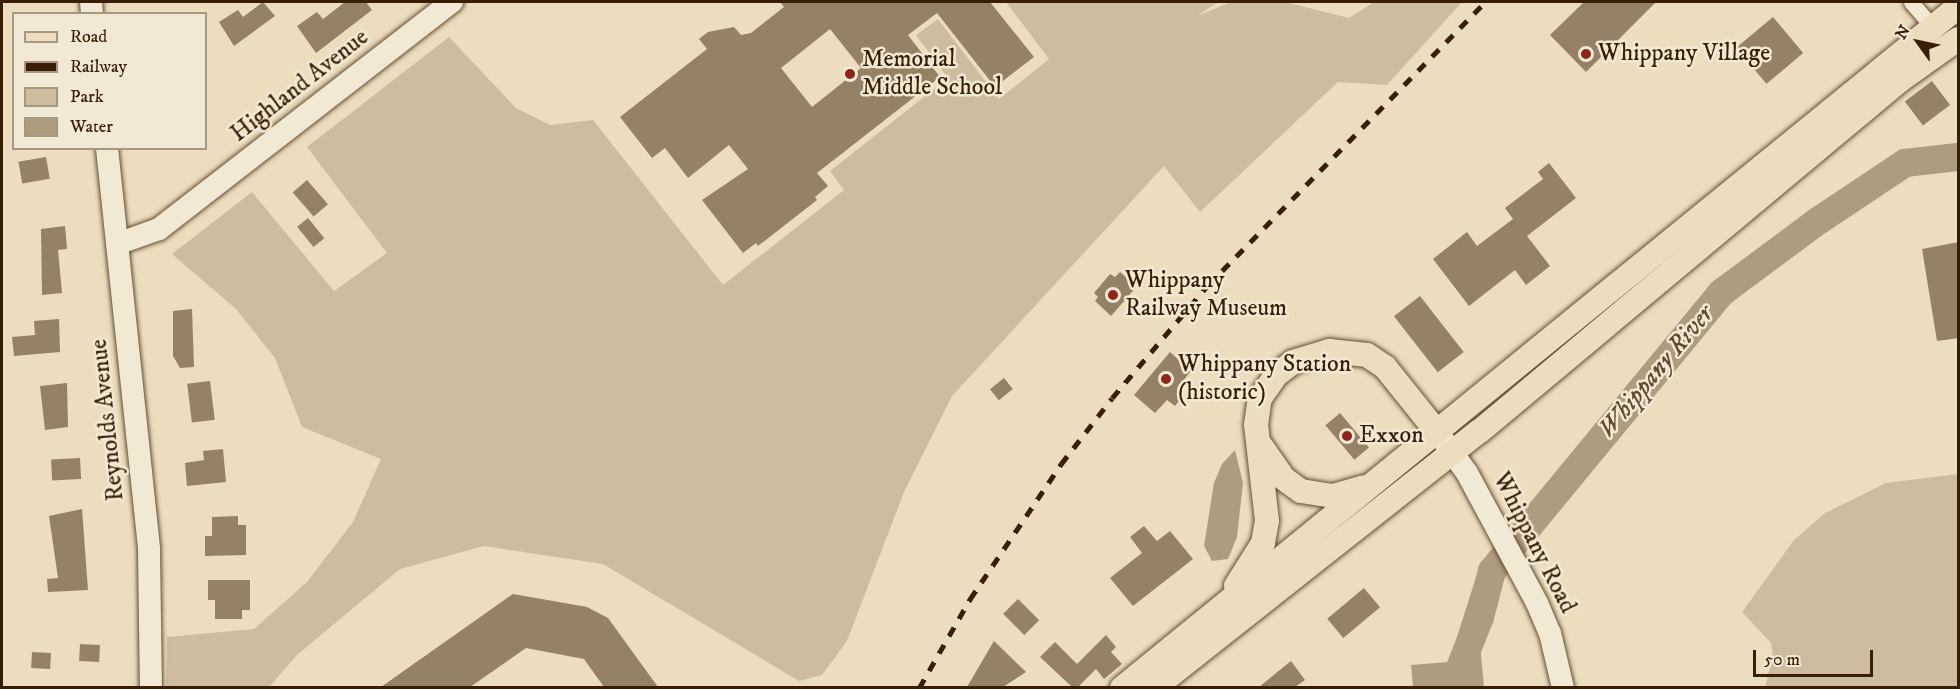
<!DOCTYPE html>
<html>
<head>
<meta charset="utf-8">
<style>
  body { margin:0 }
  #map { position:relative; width:1960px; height:689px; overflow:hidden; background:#ebddbe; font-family:"IM FELL DW Pica",serif }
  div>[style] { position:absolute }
  .green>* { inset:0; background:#cdbd9e }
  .water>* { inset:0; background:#ae9c7f }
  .river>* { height:28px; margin:-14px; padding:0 14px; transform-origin:14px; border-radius:14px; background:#ae9c7f }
  .building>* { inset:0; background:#958165; transform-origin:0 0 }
  .roads { filter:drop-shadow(0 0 2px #654e32) drop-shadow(0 0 2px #654e32) }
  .street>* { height:15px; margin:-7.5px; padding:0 7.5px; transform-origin:7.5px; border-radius:7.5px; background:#f2e9d5 }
  .secondary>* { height:22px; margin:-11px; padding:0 11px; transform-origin:11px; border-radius:11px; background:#f2e9d5 }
  .primary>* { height:24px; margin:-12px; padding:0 12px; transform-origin:12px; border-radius:12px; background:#ebddbe }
  .rail>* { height:4.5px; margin-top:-2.25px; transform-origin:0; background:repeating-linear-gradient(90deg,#381e04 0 10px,transparent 0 20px) }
  .dots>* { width:16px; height:16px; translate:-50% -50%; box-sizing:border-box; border:3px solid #f2e9d5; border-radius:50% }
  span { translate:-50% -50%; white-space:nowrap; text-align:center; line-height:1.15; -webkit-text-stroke:5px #f2e9d5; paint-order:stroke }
  .poi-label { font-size:24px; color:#381e04 }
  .left { translate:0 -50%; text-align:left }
  .street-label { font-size:24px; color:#381e04 }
  .water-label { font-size:26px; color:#614a2f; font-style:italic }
  .frame { position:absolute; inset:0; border:3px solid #381e04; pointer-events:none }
  .legend { position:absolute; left:12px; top:12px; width:195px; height:138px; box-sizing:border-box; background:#f2e9d5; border:2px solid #a89881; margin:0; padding:8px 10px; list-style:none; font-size:18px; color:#381e04 }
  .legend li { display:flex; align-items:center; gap:12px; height:30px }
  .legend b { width:30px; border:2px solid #a89881 }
  .north { position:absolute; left:1888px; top:12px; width:60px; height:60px; -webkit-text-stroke:4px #f2e9d5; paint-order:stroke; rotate:303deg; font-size:16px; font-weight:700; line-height:24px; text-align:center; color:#381e04 }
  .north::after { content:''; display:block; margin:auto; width:21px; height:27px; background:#381e04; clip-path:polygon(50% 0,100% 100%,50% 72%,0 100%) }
  .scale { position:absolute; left:1753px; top:650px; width:120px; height:27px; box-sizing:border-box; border:3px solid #381e04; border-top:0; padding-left:8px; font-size:18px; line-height:21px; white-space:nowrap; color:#381e04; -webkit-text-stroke:4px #f2e9d5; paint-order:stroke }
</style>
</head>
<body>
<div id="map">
  <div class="green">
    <i style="clip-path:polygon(1006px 2px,1218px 2px,1197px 16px,1231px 2px,1285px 2px,1349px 18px,1374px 2px,1462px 2px,1387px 85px,1338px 82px,1200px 212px,1164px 166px,952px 396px,904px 492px,847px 641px,822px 675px,799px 681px,603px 564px,484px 546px,400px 569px,297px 655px,269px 687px,166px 687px,167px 637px,254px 629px,307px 582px,353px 522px,381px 459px,302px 427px,275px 358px,236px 309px,172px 254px,252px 192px,334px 291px,387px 253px,307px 147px,449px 37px,516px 108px,550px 125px,593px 120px,723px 285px,844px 190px,830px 171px,948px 78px,916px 35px,938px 19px,999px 99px,1049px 59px)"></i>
    <i style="clip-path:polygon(1958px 474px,1958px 687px,1765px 687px,1773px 656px,1771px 643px,1742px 612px,1794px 540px,1825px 513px,1886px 483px)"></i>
  </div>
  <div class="water">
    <i style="clip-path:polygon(1958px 145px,1958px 169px,1931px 174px,1928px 151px)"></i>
    <i style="clip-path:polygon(1235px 450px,1243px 483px,1237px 537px,1228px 559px,1212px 561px,1204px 546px,1214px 483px,1222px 464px)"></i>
    <i style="clip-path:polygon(1479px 568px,1498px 604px,1480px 644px,1484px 687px,1413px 687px,1411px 665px,1449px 662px)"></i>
  </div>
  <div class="river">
    <i style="left:1452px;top:688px;width:76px;rotate:-68.5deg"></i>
    <i style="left:1480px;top:617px;width:48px;rotate:-75.4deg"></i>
    <i style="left:1492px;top:571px;width:360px;rotate:-50.5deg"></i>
    <i style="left:1721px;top:293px;width:121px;rotate:-36.6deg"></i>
    <i style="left:1818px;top:221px;width:105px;rotate:-33.7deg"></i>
    <i style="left:1905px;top:163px;width:53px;rotate:-6.5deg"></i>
  </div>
  <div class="building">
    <i style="clip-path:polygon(263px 2px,275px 16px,234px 46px,219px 22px,238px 10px,243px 17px)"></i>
    <i style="clip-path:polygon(345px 2px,366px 2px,372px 10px,316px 53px,297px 26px,317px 12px,323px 19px)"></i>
    <i style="clip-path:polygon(evenodd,780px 2px,990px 2px,1034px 57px,995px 87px,937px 13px,908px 35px,940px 77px,817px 173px,828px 186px,815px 197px,817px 200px,758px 246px,756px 243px,743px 253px,702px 200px,748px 169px,729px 145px,688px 178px,665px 148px,652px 158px,620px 117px,707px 49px,699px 39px,708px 32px,734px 27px,741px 35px,751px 33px,784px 7px,780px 2px,830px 29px,861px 68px,812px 107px,781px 68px,830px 29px)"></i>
    <i style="clip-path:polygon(1584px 2px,1656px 2px,1586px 72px,1550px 35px)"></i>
    <i style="left:1773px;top:17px;width:47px;height:48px;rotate:50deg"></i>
    <i style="left:1932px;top:81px;width:30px;height:34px;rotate:53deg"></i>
    <i style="left:46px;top:157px;width:22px;height:28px;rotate:80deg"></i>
    <i style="clip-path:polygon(1549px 163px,1576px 198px,1527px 236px,1550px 266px,1526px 285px,1515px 270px,1469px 306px,1433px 259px,1467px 232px,1477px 246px,1513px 219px,1505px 208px,1543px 179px,1538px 172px)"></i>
    <i style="left:307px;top:180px;width:32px;height:19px;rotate:49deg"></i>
    <i style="left:308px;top:218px;width:26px;height:14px;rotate:51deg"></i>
    <i style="clip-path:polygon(65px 226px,67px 249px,58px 250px,62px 293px,42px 295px,41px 229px)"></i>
    <i style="clip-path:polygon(1959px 242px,1959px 338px,1937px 341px,1922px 249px)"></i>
    <i style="clip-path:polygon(1120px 272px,1137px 286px,1111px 316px,1095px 301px,1098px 297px,1094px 293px,1110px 274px,1115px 277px)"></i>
    <i style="left:1420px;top:296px;width:71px;height:33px;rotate:52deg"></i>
    <i style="clip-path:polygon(192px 309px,194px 367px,180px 368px,173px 356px,173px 311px)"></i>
    <i style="clip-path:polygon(59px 319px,60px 352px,14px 356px,12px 337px,35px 335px,34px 321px)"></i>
    <i style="clip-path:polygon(1170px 352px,1191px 371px,1177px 388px,1184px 394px,1175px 406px,1167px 400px,1155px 413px,1134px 395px)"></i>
    <i style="left:1004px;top:378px;width:14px;height:18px;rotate:51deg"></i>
    <i style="left:210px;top:381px;width:39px;height:23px;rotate:83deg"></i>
    <i style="clip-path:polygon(67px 383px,68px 427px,45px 430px,40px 386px)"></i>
    <i style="left:1340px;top:413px;width:45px;height:19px;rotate:50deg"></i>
    <i style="clip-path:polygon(223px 449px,226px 482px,187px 486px,185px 463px,204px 460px,203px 451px)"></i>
    <i style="left:80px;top:458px;width:21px;height:29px;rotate:87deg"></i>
    <i style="clip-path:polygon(82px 509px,88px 590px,48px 592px,47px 579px,58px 578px,49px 516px)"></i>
    <i style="clip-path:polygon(238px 516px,238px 525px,246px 525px,246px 555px,205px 556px,205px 536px,212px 536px,212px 517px)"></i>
    <i style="clip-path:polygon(1144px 526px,1157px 541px,1170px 531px,1193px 559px,1133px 606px,1110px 578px,1142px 553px,1130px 537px)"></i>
    <i style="clip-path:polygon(208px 580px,250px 580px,250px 610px,242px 610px,242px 619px,215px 619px,215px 600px,208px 600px)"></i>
    <i style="left:1364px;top:588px;width:25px;height:48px;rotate:50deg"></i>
    <i style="clip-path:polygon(513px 594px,587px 607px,608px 618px,658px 687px,604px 687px,584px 659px,526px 648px,470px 687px,381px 687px)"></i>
    <i style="left:1018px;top:599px;width:30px;height:21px;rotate:45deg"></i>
    <i style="clip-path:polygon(1106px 635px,1116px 647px,1111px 652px,1122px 664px,1104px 679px,1096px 669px,1078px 687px,1072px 687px,1040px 657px,1055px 642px,1077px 664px)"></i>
    <i style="clip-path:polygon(994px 641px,1026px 672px,1003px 687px,967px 687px)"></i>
    <i style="left:80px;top:644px;width:20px;height:17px;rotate:3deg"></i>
    <i style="left:32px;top:652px;width:19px;height:16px;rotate:3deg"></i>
    <i style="clip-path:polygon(1291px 661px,1305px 680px,1295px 687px,1259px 687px)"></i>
  </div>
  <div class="roads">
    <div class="street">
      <i style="left:1911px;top:2px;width:32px;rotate:49deg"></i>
    </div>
    <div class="secondary">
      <i style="left:91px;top:2px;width:12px;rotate:85deg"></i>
      <i style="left:107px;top:148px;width:404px;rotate:84deg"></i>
      <i style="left:149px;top:550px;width:138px;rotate:89.2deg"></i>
      <i style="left:117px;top:244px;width:45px;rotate:-19.7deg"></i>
      <i style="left:159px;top:229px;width:371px;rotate:-37.8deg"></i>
      <i style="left:1441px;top:437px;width:44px;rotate:54.2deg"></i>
      <i style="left:1467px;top:473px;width:148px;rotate:61.7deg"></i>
      <i style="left:1537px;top:603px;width:33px;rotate:67deg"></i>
      <i style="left:1550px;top:633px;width:57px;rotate:76.7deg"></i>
    </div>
    <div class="primary">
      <i style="left:1261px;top:446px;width:39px;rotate:55deg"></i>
      <i style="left:1283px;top:478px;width:22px;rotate:36deg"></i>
      <i style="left:1301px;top:491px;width:32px;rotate:9deg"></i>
      <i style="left:1333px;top:496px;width:32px;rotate:-16deg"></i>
      <i style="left:1236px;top:586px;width:51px;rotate:-57.9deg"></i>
      <i style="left:1263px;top:543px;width:22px;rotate:-80deg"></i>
      <i style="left:1267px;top:521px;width:97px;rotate:-96.5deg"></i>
      <i style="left:1256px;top:425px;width:27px;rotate:-82deg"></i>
      <i style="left:1260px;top:398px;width:28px;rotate:-55deg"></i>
      <i style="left:1276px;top:375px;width:21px;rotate:-37deg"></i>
      <i style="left:1293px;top:362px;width:38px;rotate:-17deg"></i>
      <i style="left:1329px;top:351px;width:38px;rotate:6deg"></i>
      <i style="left:1367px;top:355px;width:22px;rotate:34deg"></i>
      <i style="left:1385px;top:367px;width:83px;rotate:51.3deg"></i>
      <i style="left:1122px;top:688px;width:1078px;rotate:-39.17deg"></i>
      <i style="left:1154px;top:688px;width:415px;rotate:-38.3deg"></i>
      <i style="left:1480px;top:431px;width:546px;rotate:-39.87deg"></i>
      <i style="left:1899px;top:81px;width:72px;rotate:-35.4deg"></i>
    </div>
  </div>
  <div class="rail">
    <i style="left:919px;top:688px;width:103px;rotate:-60.2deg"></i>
    <i style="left:970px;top:599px;width:163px;rotate:-56deg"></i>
    <i style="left:1061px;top:464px;width:83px;rotate:-52.3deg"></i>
    <i style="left:1112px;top:398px;width:148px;rotate:-49.7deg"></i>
    <i style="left:1208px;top:285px;width:396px;rotate:-45.6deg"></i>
  </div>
  <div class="dots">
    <i style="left:1586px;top:54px;background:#8f2418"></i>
    <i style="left:850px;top:74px;background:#8f2418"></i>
    <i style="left:1113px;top:295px;background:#8f2418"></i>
    <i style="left:1166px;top:379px;background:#8f2418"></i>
    <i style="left:1347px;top:436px;background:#8f2418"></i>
  </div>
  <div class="poi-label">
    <span class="left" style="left:1598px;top:54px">Whippany Village</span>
    <span class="left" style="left:862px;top:74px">Memorial<br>Middle School</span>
    <span class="left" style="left:1125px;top:295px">Whippany<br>Railway Museum</span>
    <span class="left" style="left:1178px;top:379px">Whippany Station<br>(historic)</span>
    <span class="left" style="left:1359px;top:436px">Exxon</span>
  </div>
  <div class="street-label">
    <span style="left:300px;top:86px;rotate:-38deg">Highland Avenue</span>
    <span style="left:108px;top:420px;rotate:-96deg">Reynolds Avenue</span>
    <span style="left:1534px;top:543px;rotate:63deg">Whippany Road</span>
  </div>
  <div class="water-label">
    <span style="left:1656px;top:372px;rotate:-50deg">Whippany River</span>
  </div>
  <div class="frame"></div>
  <ul class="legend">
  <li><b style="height:8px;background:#ebddbe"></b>Road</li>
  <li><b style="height:8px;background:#381e04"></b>Railway</li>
  <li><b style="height:16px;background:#cdbd9e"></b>Park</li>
  <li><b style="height:16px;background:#ae9c7f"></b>Water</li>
  </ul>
  <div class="north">N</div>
  <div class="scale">50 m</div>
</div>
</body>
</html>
